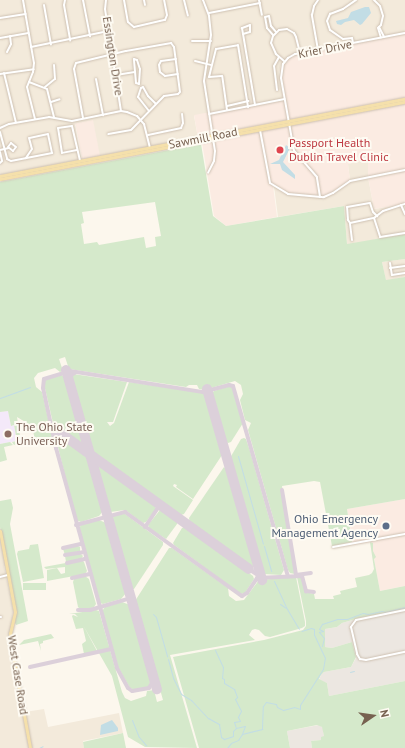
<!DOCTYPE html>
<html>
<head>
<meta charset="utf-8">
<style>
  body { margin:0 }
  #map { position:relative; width:405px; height:748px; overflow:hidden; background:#fcf7ed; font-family:"PT Sans",sans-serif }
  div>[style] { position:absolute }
  .residential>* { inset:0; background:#f3eadb }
  .commercial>* { inset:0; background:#fbebe2; transform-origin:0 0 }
  .industrial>* { inset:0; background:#ece7e1 }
  .education>* { inset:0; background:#f4e9f9 }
  .green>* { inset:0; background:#d5e9cb; transform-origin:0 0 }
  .water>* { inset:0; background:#c2dde5 }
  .stream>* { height:1px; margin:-0.5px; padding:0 0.5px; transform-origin:0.5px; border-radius:0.5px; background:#c2dde5 }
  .taxiway>* { height:4px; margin:-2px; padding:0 2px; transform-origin:2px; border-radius:2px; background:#dcd0da }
  .runway>* { height:10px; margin:-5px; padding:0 5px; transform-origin:5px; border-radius:5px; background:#dcd0da }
  .roads { filter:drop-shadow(0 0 1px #cec1b2) drop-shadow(0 0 1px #cec1b2) }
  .minor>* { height:2px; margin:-1px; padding:0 1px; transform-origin:1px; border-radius:1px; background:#fff }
  .major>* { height:3px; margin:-1.5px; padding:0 1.5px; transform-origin:1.5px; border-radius:1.5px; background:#f5e0ab }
  .dots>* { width:11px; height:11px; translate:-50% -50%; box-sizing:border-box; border:2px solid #fefbf3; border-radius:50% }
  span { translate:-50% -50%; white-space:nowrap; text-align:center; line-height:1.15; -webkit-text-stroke:4px #fefbf3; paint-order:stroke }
  .street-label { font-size:12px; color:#776150 }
  .health-label { font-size:12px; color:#be3a42 }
  .left { translate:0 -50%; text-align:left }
  .education-label { font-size:12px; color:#785e54 }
  .service-label { font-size:12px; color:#4e5e75 }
  .right { translate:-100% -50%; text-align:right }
  .north { position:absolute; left:353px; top:696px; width:40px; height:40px; -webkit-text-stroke:3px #fefbf3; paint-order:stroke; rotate:77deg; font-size:11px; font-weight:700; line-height:16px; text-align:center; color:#776150 }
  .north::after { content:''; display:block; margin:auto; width:14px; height:18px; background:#776150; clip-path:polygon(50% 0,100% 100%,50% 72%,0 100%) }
</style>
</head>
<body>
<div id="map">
  <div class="residential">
    <i style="clip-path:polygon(0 0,405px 0,405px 32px,281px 64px,279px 72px,283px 99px,194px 116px,198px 138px,100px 157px,75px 124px,81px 160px,0 176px)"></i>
    <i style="clip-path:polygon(368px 159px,368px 177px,374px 209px,405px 204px,405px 234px,347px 245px,344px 206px,278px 217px,274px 186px,290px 195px,320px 197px,333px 193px,350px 181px,348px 164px)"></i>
    <i style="clip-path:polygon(405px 259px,405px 277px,386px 281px,382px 262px)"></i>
    <i style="clip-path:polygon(0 527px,7px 565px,4px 566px,13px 609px,11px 637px,25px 712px,44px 709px,48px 727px,119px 713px,123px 733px,83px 741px,84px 748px,0 748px)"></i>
  </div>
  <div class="commercial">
    <i style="clip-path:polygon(405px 32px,405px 98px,198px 138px,194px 115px,283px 99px,280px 69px,285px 59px,292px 54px)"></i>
    <i style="clip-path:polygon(405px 102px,405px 204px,374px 209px,368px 177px,368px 159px,348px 164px,350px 181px,333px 193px,320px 197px,290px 195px,272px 185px,260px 130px)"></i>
    <i style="left:93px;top:120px;width:38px;height:18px;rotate:79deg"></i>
    <i style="clip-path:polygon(259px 131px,270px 184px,273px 186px,277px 217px,226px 226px,214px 216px,202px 142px)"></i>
    <i style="clip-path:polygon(405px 499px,405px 586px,380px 591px,371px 542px,353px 545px,347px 509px)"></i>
  </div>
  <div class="industrial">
    <i style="clip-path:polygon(405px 609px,405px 681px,329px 696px,327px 683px,319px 680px,321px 675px,324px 672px,351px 667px,356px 658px,352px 642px,332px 648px,325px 647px,325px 629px,337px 627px,342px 623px,359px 618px)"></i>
    <i style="clip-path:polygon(319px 725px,323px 728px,324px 736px,321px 740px,311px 741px,312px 748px,290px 748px,287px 731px)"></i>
  </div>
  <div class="education">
    <i style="clip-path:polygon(8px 411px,11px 426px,14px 425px,17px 441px,0 444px,0 412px)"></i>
  </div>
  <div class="green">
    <i style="clip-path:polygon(evenodd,201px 144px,213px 216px,226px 226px,344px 206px,347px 244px,405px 234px,405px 259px,382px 262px,386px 280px,405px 277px,405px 499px,347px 509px,352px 542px,332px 546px,320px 482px,314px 481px,282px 486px,295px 574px,290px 573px,288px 570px,248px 430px,251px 423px,245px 420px,240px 400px,243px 394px,241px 385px,235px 381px,204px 390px,199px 389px,197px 385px,189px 385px,186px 387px,69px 369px,65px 357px,59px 359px,63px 371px,60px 372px,55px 368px,38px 373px,34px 378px,36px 387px,42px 392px,52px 436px,51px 438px,35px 440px,32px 426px,17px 417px,21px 442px,14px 445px,12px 442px,17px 441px,14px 425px,11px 426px,8px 411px,0 412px,0 182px,201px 144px,155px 202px,161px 236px,155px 237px,156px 246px,146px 248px,144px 237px,99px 245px,97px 242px,84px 244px,81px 224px,84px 223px,82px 212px,155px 202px)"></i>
    <i style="clip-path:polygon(73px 374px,127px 382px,113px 422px,107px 422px,110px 426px,114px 423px,129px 382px,203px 393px,206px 396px,222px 455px,193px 499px,176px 487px,177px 485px,174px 484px,173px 486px,193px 500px,184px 514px,181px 515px,93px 453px,71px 377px)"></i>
    <i style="clip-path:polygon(62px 375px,64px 377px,83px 443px,81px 444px,53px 423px,44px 384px,45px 380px)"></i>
    <i style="clip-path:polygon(230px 386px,233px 388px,243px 423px,231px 442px,228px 443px,226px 442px,212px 393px,214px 391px)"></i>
    <i style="clip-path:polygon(58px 437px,61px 438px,87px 457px,103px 511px,99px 516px,81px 522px,76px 520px,57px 443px)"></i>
    <i style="clip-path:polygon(244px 438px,246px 439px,250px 451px,284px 570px,281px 575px,264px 574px,230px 458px,241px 439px)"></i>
    <i style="clip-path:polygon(10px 442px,13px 445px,4px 447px,7px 460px,0 462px,0 444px)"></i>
    <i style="clip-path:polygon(99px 465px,155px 506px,156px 509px,146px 522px,143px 523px,125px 510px,110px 512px,96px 466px)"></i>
    <i style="clip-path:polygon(224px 467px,227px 470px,254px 566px,252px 567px,190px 523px,189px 518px)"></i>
    <i style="clip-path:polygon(11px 499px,13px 508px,10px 524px,28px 621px,16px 625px,15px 623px,16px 610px,0 527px,0 501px)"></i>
    <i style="clip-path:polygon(160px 510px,177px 521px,177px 524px,166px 539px,149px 528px,148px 525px)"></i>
    <i style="clip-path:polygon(121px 514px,125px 514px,163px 542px,163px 545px,134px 589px,132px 589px,112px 519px,114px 516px)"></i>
    <i style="clip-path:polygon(99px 520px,106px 523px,126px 593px,121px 599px,103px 604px,100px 603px,79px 528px,81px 525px)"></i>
    <i style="clip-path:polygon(185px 527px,253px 576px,254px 579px,245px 593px,241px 594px,174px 545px,173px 543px,182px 528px)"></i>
    <i style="clip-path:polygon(370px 542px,373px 543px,373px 551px,376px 557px,374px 559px,380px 591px,405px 586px,405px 609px,359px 618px,342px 623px,337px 627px,325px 629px,325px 647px,332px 648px,352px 642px,356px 657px,351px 667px,324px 672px,321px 675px,319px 679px,327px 683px,329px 696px,405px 681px,405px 748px,312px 748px,311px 741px,321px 740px,321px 737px,324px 736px,322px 727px,317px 725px,287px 731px,290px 748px,199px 748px,173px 657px,264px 640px,303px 630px,306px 626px,306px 621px,297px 577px,302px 578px,305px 592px,314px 594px,315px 599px,334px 599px,333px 596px,341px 594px,340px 591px,357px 587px,355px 578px,369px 575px,372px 573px,374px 569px)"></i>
    <i style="clip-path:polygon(38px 544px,44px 578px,23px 582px,17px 554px,18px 551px,29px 549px,30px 545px)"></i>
    <i style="clip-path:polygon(78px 546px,80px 547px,80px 551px,65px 555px,63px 549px)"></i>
    <i style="clip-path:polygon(169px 548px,172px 548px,228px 588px,229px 596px,236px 601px,244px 600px,259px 580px,296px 577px,305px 622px,305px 626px,302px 628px,270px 637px,265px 636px,259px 630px,255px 629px,252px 630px,249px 635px,255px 640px,170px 655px,197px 748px,145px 747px,128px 737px,112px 676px,83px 625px,97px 651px,84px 654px,82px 644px,86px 641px,83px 628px,76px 629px,72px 616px,73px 615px,78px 617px,75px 614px,69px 614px,96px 610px,99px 611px,122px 692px,125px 698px,131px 701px,146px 696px,147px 691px,154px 690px,157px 702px,163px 700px,135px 601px)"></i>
    <i style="clip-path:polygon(80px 553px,83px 556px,81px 559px,66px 562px,65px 556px)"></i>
    <i style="clip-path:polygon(82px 560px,84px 562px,87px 571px,85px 574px,47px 581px,47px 570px,57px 568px,61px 574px,65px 573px,65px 567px,46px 569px,44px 567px)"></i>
    <i style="clip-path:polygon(85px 576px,89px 579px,96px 604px,94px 607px,88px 609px,80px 609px,78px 607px,73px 582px,74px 579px)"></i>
    <i style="left:46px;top:583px;width:7px;height:23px;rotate:90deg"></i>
    <i style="clip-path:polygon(122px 602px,130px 605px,151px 680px,148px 687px,135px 690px,130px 688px,118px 667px,102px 611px,105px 607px)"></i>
    <i style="clip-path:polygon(51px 634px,54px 638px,43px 641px,43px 643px,40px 644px,41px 651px,38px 641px,19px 645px,24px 640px)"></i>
    <i style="clip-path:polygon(123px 733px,126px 748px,84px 748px,83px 742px)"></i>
  </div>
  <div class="water">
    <i style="clip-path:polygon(365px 7px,369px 7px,371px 13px,362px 24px,360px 25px,354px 20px,345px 22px,341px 25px,337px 24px,336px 21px,348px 18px,351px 12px)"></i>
    <i style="clip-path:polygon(286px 145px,290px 148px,283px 162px,295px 175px,295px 179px,282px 170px,280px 164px,270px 164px,279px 160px)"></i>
    <i style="clip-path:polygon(112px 720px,118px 728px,118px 731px,100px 735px,101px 725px)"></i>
  </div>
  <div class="stream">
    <i style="left:0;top:398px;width:32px;rotate:-20deg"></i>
    <i style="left:238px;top:456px;width:91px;rotate:74.1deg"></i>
    <i style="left:264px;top:546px;width:26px;rotate:74deg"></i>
    <i style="left:274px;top:581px;width:31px;rotate:65deg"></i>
    <i style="left:287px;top:609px;width:23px;rotate:59deg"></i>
    <i style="left:280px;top:604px;width:7px;rotate:34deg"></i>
    <i style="left:153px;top:614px;width:4px;rotate:45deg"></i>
    <i style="left:156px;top:617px;width:41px;rotate:74.2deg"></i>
    <i style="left:322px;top:646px;width:8px;rotate:-76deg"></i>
    <i style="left:324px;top:638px;width:8px;rotate:-130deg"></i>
    <i style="left:319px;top:632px;width:4px;rotate:-14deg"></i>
    <i style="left:323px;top:631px;width:4px;rotate:-153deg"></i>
    <i style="left:319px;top:629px;width:6px;rotate:-59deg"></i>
    <i style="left:322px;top:624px;width:16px;rotate:-18deg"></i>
    <i style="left:337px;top:619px;width:10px"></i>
    <i style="left:347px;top:619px;width:17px;rotate:-21deg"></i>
    <i style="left:363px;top:613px;width:5px;rotate:11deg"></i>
    <i style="left:368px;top:614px;width:14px;rotate:-12deg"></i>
    <i style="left:382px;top:611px;width:3px;rotate:18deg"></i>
    <i style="left:385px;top:612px;width:21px;rotate:-14deg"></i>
    <i style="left:215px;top:650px;width:19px;rotate:65deg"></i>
    <i style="left:223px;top:667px;width:11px;rotate:95deg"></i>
    <i style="left:222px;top:678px;width:2px;rotate:27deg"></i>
    <i style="left:224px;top:679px;width:4px;rotate:90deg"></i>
    <i style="left:224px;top:683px;width:12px;rotate:31deg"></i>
    <i style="left:234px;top:689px;width:9px;rotate:69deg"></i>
    <i style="left:237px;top:697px;width:3px;rotate:135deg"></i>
    <i style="left:235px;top:699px;width:13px;rotate:63deg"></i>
    <i style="left:241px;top:711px;width:7px;rotate:117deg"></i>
    <i style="left:238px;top:717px;width:4px;rotate:63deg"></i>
    <i style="left:240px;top:721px;width:6px;rotate:171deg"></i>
    <i style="left:234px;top:722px;width:6px;rotate:72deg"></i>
    <i style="left:168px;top:659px;width:20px;rotate:75deg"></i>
    <i style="left:173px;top:678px;width:18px;rotate:63deg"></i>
    <i style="left:181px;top:694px;width:12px;rotate:31deg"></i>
    <i style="left:191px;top:700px;width:25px;rotate:47deg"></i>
    <i style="left:208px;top:718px;width:13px;rotate:29deg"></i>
    <i style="left:219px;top:724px;width:13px;rotate:81deg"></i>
    <i style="left:221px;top:737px;width:4px;rotate:34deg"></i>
    <i style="left:224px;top:739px;width:9px;rotate:-18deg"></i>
    <i style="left:233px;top:736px;width:5px;rotate:-90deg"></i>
    <i style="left:233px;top:731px;width:4px;rotate:-45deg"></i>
    <i style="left:236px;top:728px;width:9px;rotate:-13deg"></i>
    <i style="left:245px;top:726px;width:9px;rotate:111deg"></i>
    <i style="left:350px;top:672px;width:4px;rotate:-14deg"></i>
    <i style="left:132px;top:720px;width:18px;rotate:68deg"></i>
    <i style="left:139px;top:737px;width:11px;rotate:49deg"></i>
    <i style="left:39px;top:748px;width:4px;rotate:-27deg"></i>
    <i style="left:227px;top:748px;width:6px;rotate:-51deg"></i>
    <i style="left:231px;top:743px;width:8px;rotate:-23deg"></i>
    <i style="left:238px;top:740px;width:7px;rotate:-56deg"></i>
    <i style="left:242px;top:734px;width:21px;rotate:-14deg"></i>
    <i style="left:262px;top:729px;width:23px;rotate:-88deg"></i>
    <i style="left:263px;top:706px;width:5px;rotate:-53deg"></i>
    <i style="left:266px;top:702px;width:10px;rotate:11deg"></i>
    <i style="left:276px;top:704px;width:3px;rotate:72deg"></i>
    <i style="left:277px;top:707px;width:7px;rotate:27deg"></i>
    <i style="left:283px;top:710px;width:11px;rotate:-15deg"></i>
    <i style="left:294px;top:707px;width:6px;rotate:18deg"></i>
    <i style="left:300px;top:709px;width:4px;rotate:-90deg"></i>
    <i style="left:300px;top:705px;width:43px;rotate:-57.4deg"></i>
    <i style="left:323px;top:669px;width:11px;rotate:-80deg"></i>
    <i style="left:325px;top:658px;width:26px;rotate:-115deg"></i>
    <i style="left:314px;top:634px;width:5px;rotate:-90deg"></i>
    <i style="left:314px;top:629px;width:3px;rotate:-162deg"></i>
    <i style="left:311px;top:628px;width:10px;rotate:163deg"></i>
  </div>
  <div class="taxiway">
    <i style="left:68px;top:377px;width:9px;rotate:-32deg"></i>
    <i style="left:46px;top:440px;width:8px;rotate:-7deg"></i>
    <i style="left:54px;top:439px;width:9px;rotate:-54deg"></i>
    <i style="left:59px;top:432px;width:9px;rotate:-148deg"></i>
    <i style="left:282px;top:490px;width:86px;rotate:80.6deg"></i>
    <i style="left:296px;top:575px;width:15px;rotate:-8deg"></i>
    <i style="left:76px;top:525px;width:51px;rotate:-14.9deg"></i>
    <i style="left:125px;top:512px;width:144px;rotate:35.7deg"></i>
    <i style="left:242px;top:596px;width:6px;rotate:-31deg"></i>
    <i style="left:247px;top:593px;width:23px;rotate:-56deg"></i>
    <i style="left:145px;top:527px;width:27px;rotate:-56deg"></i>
    <i style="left:63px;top:548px;width:18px;rotate:-13deg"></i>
    <i style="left:65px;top:555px;width:18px;rotate:-9deg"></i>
    <i style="left:67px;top:563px;width:18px;rotate:-13deg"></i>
    <i style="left:249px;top:569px;width:14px;rotate:34deg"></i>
    <i style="left:72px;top:578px;width:18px;rotate:-13deg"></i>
    <i style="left:257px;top:578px;width:45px;rotate:-2.5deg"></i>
    <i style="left:302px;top:576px;width:16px;rotate:75deg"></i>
    <i style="left:306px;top:591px;width:8px;rotate:7deg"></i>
    <i style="left:78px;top:610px;width:12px"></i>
    <i style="left:90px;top:610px;width:43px;rotate:-16.3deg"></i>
    <i style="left:30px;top:667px;width:83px;rotate:-12.5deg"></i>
    <i style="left:154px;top:679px;width:10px;rotate:119deg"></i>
    <i style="left:149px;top:688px;width:17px;rotate:170deg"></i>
    <i style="left:132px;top:691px;width:5px;rotate:-143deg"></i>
    <i style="left:128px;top:688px;width:23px;rotate:-119deg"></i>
    <i style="left:117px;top:668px;width:228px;rotate:-105.5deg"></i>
    <i style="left:56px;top:448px;width:61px;rotate:-102.2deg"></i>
    <i style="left:43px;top:388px;width:9px;rotate:-84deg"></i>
    <i style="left:44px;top:379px;width:27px;rotate:-17deg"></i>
    <i style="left:70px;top:371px;width:135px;rotate:9deg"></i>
    <i style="left:203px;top:392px;width:27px;rotate:-15deg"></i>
    <i style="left:229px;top:385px;width:4px;rotate:14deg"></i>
    <i style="left:233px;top:386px;width:198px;rotate:73.9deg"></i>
  </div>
  <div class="runway">
    <i style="left:66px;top:370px;width:332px;rotate:74.1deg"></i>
    <i style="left:207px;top:389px;width:199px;rotate:73.9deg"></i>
    <i style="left:59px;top:432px;width:234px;rotate:35.8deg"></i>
  </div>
  <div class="roads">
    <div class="minor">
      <i style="left:23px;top:0;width:64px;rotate:80.1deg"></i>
      <i style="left:34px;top:63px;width:9px;rotate:96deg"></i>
      <i style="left:33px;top:72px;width:16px;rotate:112deg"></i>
      <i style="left:27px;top:87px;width:33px;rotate:76deg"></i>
      <i style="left:65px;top:0;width:5px;rotate:101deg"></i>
      <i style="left:64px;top:5px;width:36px;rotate:80deg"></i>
      <i style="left:83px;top:0;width:37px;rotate:79deg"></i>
      <i style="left:106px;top:0;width:9px;rotate:96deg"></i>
      <i style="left:105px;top:9px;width:103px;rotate:81.1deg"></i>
      <i style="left:124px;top:0;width:22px;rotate:80deg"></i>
      <i style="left:128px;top:22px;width:8px;rotate:40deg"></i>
      <i style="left:134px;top:27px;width:32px;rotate:-13deg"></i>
      <i style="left:165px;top:20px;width:5px;rotate:-68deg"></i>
      <i style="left:167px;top:15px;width:15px;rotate:-101deg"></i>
      <i style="left:144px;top:0;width:5px;rotate:79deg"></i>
      <i style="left:184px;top:0;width:16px;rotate:76deg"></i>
      <i style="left:203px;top:0;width:17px;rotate:69deg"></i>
      <i style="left:209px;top:16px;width:19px;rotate:84deg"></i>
      <i style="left:211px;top:35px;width:47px;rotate:98.7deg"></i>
      <i style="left:204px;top:81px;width:71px;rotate:81.1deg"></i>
      <i style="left:215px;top:151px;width:10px;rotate:96deg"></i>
      <i style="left:214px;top:161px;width:13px;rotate:117deg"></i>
      <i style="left:259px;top:0;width:15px;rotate:79deg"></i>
      <i style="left:374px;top:0;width:8px;rotate:45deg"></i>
      <i style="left:380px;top:6px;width:10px;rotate:73deg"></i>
      <i style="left:383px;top:16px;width:9px;rotate:103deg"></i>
      <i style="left:381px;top:25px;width:4px;rotate:135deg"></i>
      <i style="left:44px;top:5px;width:40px;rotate:80deg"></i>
      <i style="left:209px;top:13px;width:52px;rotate:-11.1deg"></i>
      <i style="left:0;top:18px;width:26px;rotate:-9deg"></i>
      <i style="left:379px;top:27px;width:11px;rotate:63deg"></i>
      <i style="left:378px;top:28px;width:10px;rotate:73deg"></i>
      <i style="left:243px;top:34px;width:7px;rotate:-16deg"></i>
      <i style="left:250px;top:32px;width:7px;rotate:-90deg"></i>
      <i style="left:250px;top:25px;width:9px;rotate:159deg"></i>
      <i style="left:242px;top:28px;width:78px;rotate:80.4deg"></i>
      <i style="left:273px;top:35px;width:9px;rotate:-131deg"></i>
      <i style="left:267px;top:28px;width:11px;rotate:-100deg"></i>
      <i style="left:265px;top:17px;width:4px;rotate:-14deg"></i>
      <i style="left:269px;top:16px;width:10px;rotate:79deg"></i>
      <i style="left:271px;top:26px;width:8px;rotate:50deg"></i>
      <i style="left:0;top:38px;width:29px;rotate:-10deg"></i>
      <i style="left:192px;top:41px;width:19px"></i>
      <i style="left:353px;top:43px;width:5px;rotate:-101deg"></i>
      <i style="left:352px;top:38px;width:9px;rotate:174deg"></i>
      <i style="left:343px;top:39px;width:16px;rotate:-145deg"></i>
      <i style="left:330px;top:30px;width:9px;rotate:-108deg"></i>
      <i style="left:327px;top:21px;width:8px;rotate:-67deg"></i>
      <i style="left:330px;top:14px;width:14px;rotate:-21deg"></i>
      <i style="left:343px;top:9px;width:16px;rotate:-35deg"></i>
      <i style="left:31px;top:47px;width:79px;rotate:-11.7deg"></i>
      <i style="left:318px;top:50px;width:36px;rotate:-100deg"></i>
      <i style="left:312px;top:15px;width:9px;rotate:-77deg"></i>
      <i style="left:314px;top:6px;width:7px;rotate:-56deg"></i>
      <i style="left:7px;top:52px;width:9px;rotate:-63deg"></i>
      <i style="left:11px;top:44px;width:8px;rotate:-97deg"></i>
      <i style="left:134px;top:59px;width:3px;rotate:18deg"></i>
      <i style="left:137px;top:60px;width:9px;rotate:72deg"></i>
      <i style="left:140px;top:69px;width:15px;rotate:94deg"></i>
      <i style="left:139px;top:84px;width:3px;rotate:-162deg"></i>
      <i style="left:136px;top:83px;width:24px;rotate:-95deg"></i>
      <i style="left:176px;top:59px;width:15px;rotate:172deg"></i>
      <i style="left:161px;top:61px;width:4px;rotate:117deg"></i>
      <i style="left:159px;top:65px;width:7px;rotate:82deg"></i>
      <i style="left:160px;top:72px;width:6px;rotate:39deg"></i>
      <i style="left:165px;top:76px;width:13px;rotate:-9deg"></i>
      <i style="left:195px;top:61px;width:16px;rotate:14deg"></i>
      <i style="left:284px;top:61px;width:11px;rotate:-139deg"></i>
      <i style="left:276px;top:54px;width:12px;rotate:-114deg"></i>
      <i style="left:271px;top:43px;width:7px;rotate:-74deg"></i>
      <i style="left:273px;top:36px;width:8px;rotate:-45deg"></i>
      <i style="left:279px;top:30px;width:8px;rotate:-7deg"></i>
      <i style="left:287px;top:29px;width:8px;rotate:30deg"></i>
      <i style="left:294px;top:33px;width:4px;rotate:63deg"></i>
      <i style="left:296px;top:37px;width:16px;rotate:76deg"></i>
      <i style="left:4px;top:73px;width:51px;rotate:76.5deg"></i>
      <i style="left:0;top:74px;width:34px;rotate:-8deg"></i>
      <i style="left:116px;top:75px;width:19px;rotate:-9deg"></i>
      <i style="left:96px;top:79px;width:37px;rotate:79deg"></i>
      <i style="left:29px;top:82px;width:19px;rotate:21deg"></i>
      <i style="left:47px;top:89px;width:29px;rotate:76deg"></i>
      <i style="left:45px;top:87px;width:13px;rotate:-39deg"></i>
      <i style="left:55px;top:79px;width:14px;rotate:-94deg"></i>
      <i style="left:277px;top:90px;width:24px;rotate:-97deg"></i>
      <i style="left:274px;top:66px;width:10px;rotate:-61deg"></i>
      <i style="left:51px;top:102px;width:9px;rotate:-18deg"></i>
      <i style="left:227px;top:106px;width:22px;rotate:-13deg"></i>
      <i style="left:227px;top:110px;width:34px;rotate:-98deg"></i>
      <i style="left:222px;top:76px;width:13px;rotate:176deg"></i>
      <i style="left:209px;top:77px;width:29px;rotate:-76deg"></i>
      <i style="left:216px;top:49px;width:22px;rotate:-10deg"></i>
      <i style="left:238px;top:45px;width:63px;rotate:80.8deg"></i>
      <i style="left:149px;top:111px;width:18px;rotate:-128deg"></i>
      <i style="left:138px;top:97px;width:9px;rotate:-72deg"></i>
      <i style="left:141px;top:88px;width:2px;rotate:-27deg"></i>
      <i style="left:143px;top:87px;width:10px;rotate:61deg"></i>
      <i style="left:148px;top:96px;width:11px;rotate:45deg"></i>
      <i style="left:209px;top:114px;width:77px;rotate:-11.2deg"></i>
      <i style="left:83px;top:118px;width:50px;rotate:-100.4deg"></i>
      <i style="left:74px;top:69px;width:6px;rotate:-72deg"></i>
      <i style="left:76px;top:63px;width:51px;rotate:-13.5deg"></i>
      <i style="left:126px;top:51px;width:46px;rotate:-10.1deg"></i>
      <i style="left:171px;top:43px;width:5px;rotate:53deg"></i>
      <i style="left:174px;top:47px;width:45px;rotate:82.4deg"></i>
      <i style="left:180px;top:92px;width:3px;rotate:135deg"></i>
      <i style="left:178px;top:94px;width:14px;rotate:172deg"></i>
      <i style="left:164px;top:96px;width:47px;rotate:134.1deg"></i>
      <i style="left:131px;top:130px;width:23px;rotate:170deg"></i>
      <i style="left:0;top:128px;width:10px;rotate:-24deg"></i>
      <i style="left:9px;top:124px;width:41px;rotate:-9.9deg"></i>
      <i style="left:49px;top:117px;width:23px;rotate:10deg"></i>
      <i style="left:72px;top:121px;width:50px;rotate:-11.5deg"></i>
      <i style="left:121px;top:111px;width:6px;rotate:9deg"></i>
      <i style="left:127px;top:112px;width:11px;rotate:22deg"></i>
      <i style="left:137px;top:116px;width:11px;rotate:49deg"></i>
      <i style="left:144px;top:124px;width:25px;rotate:76deg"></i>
      <i style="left:260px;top:130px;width:54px;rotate:79.3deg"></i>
      <i style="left:270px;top:183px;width:21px;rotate:31deg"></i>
      <i style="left:288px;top:194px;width:36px;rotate:5deg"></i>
      <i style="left:324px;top:197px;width:10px;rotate:-24deg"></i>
      <i style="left:333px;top:193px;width:21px;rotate:-35deg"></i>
      <i style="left:350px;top:181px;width:56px;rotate:-11.3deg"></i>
      <i style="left:0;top:132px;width:28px;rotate:75deg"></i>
      <i style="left:7px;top:159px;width:4px;rotate:27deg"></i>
      <i style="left:11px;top:161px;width:42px;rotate:-11deg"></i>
      <i style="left:52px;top:153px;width:19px;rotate:-102deg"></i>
      <i style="left:48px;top:134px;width:19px;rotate:168deg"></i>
      <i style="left:29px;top:138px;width:11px;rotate:75deg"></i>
      <i style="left:32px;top:149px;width:11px;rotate:124deg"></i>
      <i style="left:148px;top:135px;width:34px;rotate:-12deg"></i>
      <i style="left:181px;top:128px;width:5px;rotate:-68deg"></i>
      <i style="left:183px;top:123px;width:9px;rotate:-96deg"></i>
      <i style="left:11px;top:143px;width:6px;rotate:39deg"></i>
      <i style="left:16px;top:147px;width:5px;rotate:127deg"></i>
      <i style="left:13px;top:151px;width:6px;rotate:-141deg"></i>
      <i style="left:8px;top:147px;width:5px;rotate:-53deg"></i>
      <i style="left:0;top:150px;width:9px;rotate:-13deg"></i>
      <i style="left:77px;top:150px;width:15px;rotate:169deg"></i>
      <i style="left:62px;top:153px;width:25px;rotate:-99deg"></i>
      <i style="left:58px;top:128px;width:14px;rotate:-8deg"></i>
      <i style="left:72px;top:126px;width:36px;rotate:77deg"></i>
      <i style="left:0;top:152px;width:9px;rotate:77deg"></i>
      <i style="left:2px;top:161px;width:3px;rotate:135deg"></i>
      <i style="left:320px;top:197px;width:20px;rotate:-99deg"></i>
      <i style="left:317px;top:177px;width:35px;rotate:-131deg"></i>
      <i style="left:294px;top:151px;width:74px;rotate:-100.1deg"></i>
      <i style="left:281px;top:78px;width:14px;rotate:-82deg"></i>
      <i style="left:283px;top:64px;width:8px;rotate:-50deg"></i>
      <i style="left:288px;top:58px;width:8px;rotate:-30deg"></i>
      <i style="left:295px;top:54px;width:112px;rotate:-10.8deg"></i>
      <i style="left:401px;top:205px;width:10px;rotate:66deg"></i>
      <i style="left:374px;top:218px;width:20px;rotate:72deg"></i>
      <i style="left:380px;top:237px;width:25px;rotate:-9deg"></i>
      <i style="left:350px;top:223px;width:25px;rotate:-12deg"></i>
      <i style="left:374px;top:218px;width:11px;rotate:-38deg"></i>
      <i style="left:383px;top:211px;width:23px;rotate:-18deg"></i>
      <i style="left:352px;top:240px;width:17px;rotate:-97deg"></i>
      <i style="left:350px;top:223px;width:4px;rotate:-124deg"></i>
      <i style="left:348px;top:220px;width:13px;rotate:-94deg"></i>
      <i style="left:347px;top:207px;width:23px;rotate:-10deg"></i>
      <i style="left:370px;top:203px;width:9px;rotate:72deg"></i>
      <i style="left:373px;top:212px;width:6px;rotate:45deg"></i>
      <i style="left:390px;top:263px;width:12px;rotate:81deg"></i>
      <i style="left:392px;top:275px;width:13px;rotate:-9deg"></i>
      <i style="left:390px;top:268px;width:15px;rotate:-8deg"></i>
      <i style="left:333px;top:547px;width:73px;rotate:-10.2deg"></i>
      <i style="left:0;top:577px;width:8px;rotate:-14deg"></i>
      <i style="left:405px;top:610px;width:50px;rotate:168.5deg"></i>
      <i style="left:356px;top:620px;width:9px;rotate:126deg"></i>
      <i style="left:351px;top:627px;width:28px;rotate:77deg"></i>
      <i style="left:357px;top:654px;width:6px;rotate:59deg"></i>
      <i style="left:360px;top:659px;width:6px;rotate:9deg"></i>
      <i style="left:366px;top:660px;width:40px;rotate:-12deg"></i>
      <i style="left:0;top:617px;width:1px"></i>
    </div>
    <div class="major">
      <i style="left:0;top:176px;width:412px;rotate:-10.8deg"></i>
      <i style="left:0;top:179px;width:412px;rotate:-10.8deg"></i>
      <i style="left:0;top:531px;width:82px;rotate:79.5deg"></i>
      <i style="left:15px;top:612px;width:22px;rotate:103deg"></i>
      <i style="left:10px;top:633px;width:11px;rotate:85deg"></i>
      <i style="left:11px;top:644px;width:106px;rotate:79.6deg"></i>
    </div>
  </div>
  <div class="dots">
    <i style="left:280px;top:150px;background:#e0444e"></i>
    <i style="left:8px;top:434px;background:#8d6e63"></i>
    <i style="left:386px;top:526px;background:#5c6f8a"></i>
  </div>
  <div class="street-label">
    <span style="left:325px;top:49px;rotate:-11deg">Krier Drive</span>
    <span style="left:113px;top:56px;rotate:81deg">Essington Drive</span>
    <span style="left:203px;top:138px;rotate:-11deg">Sawmill Road</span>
    <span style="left:18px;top:675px;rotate:81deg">West Case Road</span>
  </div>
  <div class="health-label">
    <span class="left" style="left:289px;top:150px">Passport Health<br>Dublin Travel Clinic</span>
  </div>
  <div class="education-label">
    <span class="left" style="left:16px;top:434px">The Ohio State<br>University</span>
  </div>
  <div class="service-label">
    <span class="right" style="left:378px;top:526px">Ohio Emergency<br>Management Agency</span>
  </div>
  <div class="north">N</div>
</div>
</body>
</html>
